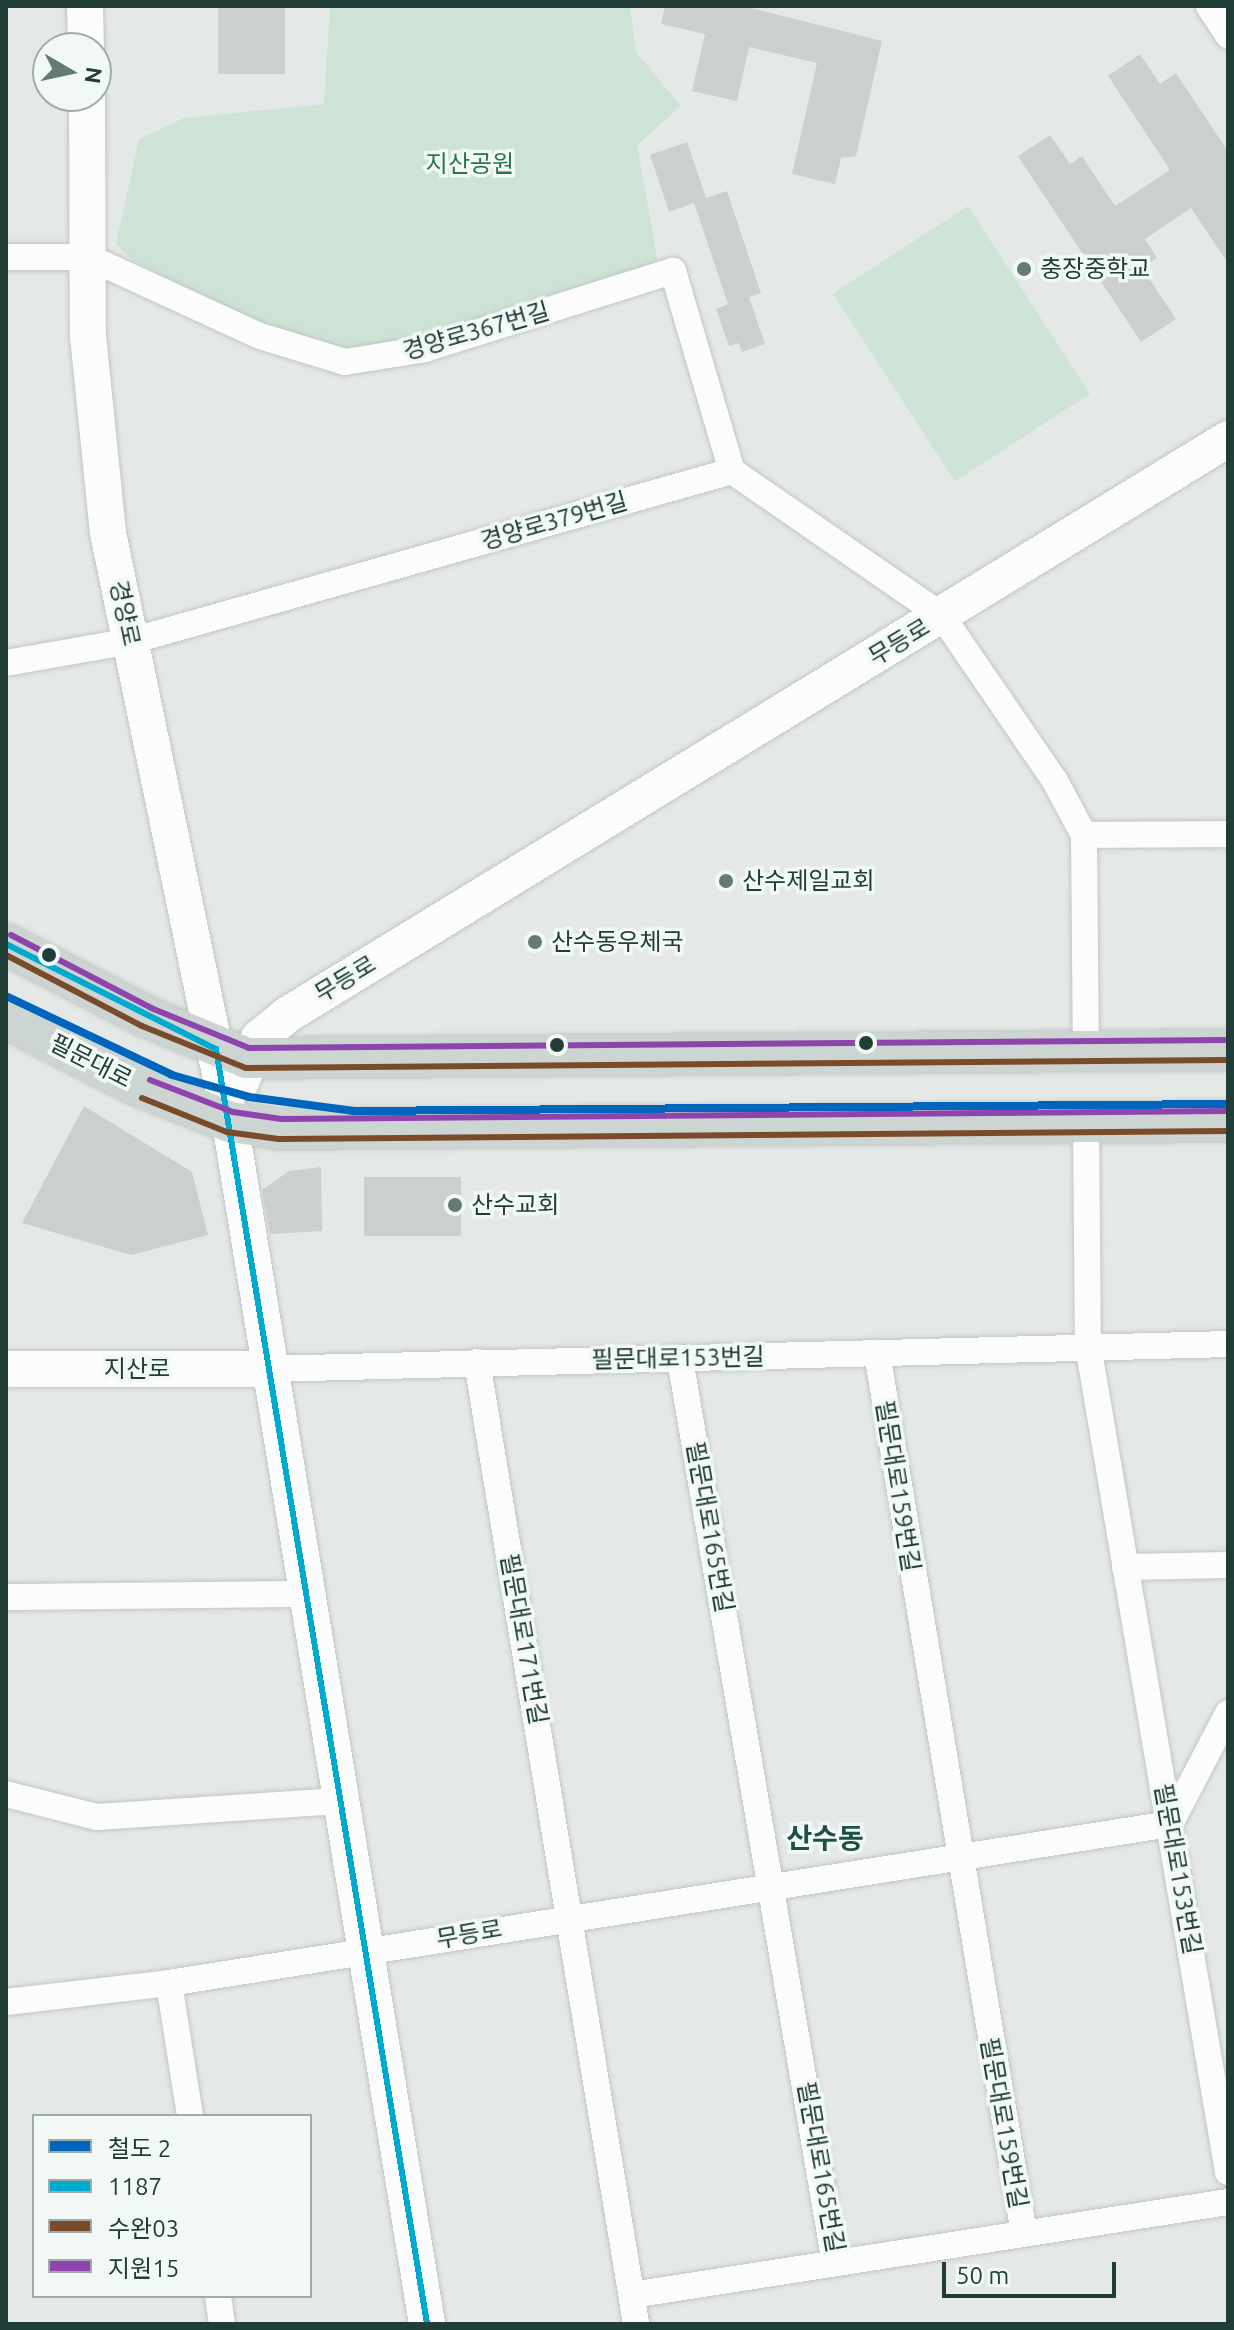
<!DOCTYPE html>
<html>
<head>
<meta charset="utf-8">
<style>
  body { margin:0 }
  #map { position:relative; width:1234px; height:2330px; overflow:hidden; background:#e4e9e7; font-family:Ubuntu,"Noto Sans KR",sans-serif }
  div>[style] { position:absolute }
  .green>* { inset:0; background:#cde3d5; transform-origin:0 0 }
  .building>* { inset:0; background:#cbd0ce; transform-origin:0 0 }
  .roads { filter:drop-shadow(0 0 2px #c1c6c4) drop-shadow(0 0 2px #c1c6c4) }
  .street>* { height:26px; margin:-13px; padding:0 13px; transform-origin:13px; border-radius:13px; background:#fbfcfb }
  .secondary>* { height:36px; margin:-18px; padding:0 18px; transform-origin:18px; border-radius:18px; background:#fbfcfb }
  .primary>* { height:40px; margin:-20px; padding:0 20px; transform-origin:20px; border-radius:20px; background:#cdd5d3 }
  .bus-1>* { height:6px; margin:-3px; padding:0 3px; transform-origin:3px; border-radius:3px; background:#00a9ce }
  .bus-2>* { height:6px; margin:-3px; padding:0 3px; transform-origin:3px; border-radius:3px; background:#7a4b2a }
  .bus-3>* { height:6px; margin:-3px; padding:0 3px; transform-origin:3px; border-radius:3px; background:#8e44ad }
  .rail-1>* { height:8px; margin:-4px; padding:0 4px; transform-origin:4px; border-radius:4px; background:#0065bd }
  .dots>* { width:22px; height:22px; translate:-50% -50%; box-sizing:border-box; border:4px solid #f2f8f6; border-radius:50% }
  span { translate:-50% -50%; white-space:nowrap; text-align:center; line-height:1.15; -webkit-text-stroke:7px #f2f8f6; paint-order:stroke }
  .park-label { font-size:24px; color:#2b754c }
  .poi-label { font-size:24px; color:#213d37 }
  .left { translate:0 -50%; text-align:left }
  .street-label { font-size:24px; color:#213d37 }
  .quarter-label { font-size:28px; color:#1d5047; font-weight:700 }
  .frame { position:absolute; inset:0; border:8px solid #213d37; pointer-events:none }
  .legend { position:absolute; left:32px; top:2114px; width:280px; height:184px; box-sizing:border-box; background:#f2f8f6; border:2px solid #9eadaa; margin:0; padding:10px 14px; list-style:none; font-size:24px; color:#213d37 }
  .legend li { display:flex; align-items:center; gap:16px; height:40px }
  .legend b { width:40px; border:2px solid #9eadaa }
  .north { position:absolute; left:32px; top:32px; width:80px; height:80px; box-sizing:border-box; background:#f2f8f6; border:2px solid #9eadaa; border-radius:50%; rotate:99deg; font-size:22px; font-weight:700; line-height:32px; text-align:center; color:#213d37 }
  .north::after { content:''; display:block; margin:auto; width:28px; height:36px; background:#657975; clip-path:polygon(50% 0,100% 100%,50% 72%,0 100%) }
  .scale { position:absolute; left:942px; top:2262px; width:174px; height:36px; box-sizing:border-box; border:4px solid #213d37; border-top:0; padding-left:10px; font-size:24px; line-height:28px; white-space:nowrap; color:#213d37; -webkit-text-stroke:6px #f2f8f6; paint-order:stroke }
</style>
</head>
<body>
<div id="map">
  <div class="green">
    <i style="clip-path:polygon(330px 6px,630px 6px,636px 52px,681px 106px,637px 145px,658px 263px,405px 343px,338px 350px,295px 341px,132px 260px,116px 244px,139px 139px,184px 118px,324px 104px)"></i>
    <i style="left:968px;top:206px;width:224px;height:161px;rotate:57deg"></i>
  </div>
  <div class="building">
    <i style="left:218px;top:6px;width:67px;height:68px"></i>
    <i style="clip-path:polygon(665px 6px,743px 6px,882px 41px,856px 156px,841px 158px,835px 184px,792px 174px,817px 63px,749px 47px,737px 101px,692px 91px,705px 34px,661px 24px)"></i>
    <i style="clip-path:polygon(1140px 54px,1160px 84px,1176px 73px,1228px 151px,1228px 263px,1191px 208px,1145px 239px,1157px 258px,1142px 268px,1176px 319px,1141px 342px,1018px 156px,1050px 135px,1070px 164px,1082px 156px,1115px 206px,1170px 170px,1108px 76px)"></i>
    <i style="clip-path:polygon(687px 142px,706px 198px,727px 191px,761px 293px,749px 297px,765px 344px,742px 352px,739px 343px,729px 346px,716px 309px,728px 304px,694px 203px,669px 212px,650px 155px)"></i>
    <i style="clip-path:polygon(84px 1106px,192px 1172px,208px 1235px,131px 1255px,22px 1223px)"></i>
    <i style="clip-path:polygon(321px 1167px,322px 1231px,270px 1234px,262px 1190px,289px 1171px)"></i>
    <i style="left:461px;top:1177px;width:59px;height:97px;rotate:90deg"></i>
  </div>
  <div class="roads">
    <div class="street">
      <i style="left:1209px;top:6px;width:35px;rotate:57deg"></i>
      <i style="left:6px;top:257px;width:82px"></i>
      <i style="left:88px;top:257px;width:189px;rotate:24.7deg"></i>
      <i style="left:260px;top:336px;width:89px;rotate:17deg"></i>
      <i style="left:345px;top:362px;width:81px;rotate:-9.2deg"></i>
      <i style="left:425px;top:349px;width:260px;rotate:-17.5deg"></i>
      <i style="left:673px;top:271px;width:209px;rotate:73.6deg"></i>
      <i style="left:732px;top:471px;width:255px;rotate:34.6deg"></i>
      <i style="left:942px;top:616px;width:200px;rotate:55.6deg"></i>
      <i style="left:1055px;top:781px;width:61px;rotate:61.8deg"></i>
      <i style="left:1084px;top:835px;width:217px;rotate:89.5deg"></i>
      <i style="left:6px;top:663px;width:127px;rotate:-10deg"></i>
      <i style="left:131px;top:641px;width:625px;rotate:-15.79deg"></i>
      <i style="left:1084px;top:835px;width:144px;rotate:-0.4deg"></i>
      <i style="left:1086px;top:1124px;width:221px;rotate:89.5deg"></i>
      <i style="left:1088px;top:1345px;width:839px;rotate:80.39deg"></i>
      <i style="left:877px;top:1353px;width:893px;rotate:80.53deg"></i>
      <i style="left:680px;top:1359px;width:917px;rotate:80.27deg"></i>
      <i style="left:477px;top:1362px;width:975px;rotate:80.61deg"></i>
      <i style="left:268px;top:1369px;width:960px;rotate:-1.49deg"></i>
      <i style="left:1125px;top:1567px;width:103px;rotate:-1.1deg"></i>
      <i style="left:6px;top:1597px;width:298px;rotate:-0.6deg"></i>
      <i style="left:6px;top:1794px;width:94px;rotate:14.2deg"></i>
      <i style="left:97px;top:1817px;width:242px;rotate:-3.8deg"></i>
      <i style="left:169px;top:1983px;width:135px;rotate:81deg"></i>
      <i style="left:6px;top:2002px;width:164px;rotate:-6.6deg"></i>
      <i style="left:169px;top:1983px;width:1014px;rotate:-9.03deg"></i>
      <i style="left:1170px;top:1824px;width:125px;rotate:-62.4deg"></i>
      <i style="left:632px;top:2295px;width:603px;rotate:-8.87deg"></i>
      <i style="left:218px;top:2296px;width:28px;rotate:82deg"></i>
    </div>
    <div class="secondary">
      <i style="left:85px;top:6px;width:42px;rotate:88.6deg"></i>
      <i style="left:87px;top:96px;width:240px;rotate:89.8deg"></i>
      <i style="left:88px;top:336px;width:198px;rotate:84.2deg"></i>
      <i style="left:108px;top:533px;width:602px;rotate:78.3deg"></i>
      <i style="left:230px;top:1122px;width:1218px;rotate:80.69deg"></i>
      <i style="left:241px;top:1082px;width:48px;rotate:-67.8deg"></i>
      <i style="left:259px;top:1038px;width:36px;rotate:-39deg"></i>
      <i style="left:287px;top:1015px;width:1103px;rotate:-31.47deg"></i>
      <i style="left:6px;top:1369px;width:262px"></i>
    </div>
    <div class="primary">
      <i style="left:6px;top:944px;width:159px;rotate:27.4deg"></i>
      <i style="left:147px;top:1017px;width:108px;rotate:22.3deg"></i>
      <i style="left:247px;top:1058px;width:981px;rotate:-0.47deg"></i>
      <i style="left:6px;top:1018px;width:147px;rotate:27.1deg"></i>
      <i style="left:137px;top:1085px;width:100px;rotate:21.7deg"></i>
      <i style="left:230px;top:1122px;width:50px;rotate:8deg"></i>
      <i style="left:280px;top:1129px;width:948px;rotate:-0.48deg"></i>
    </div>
  </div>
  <div class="bus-1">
    <i style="left:6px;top:944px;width:235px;rotate:26.6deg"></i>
    <i style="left:216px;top:1049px;width:1292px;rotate:80.6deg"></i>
  </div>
  <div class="bus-2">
    <i style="left:6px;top:955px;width:153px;rotate:27.6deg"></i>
    <i style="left:142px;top:1026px;width:112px;rotate:22deg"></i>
    <i style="left:246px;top:1068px;width:982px;rotate:-0.47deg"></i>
    <i style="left:142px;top:1098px;width:92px;rotate:21.8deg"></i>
    <i style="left:227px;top:1132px;width:52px;rotate:7.7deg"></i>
    <i style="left:279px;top:1139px;width:949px;rotate:-0.48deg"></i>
  </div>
  <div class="bus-3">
    <i style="left:11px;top:935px;width:158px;rotate:27.5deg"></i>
    <i style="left:151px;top:1008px;width:106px;rotate:22.2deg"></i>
    <i style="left:249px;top:1048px;width:979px;rotate:-0.47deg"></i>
    <i style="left:150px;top:1080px;width:89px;rotate:21.1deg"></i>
    <i style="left:233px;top:1112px;width:49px;rotate:8.3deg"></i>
    <i style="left:281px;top:1119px;width:947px;rotate:-0.48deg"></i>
  </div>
  <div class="rail-1">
    <i style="left:6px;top:996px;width:184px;rotate:25.4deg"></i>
    <i style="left:172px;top:1075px;width:80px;rotate:15.9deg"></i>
    <i style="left:249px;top:1097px;width:106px;rotate:7.6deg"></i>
    <i style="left:354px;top:1111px;width:874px;rotate:-0.46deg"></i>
  </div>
  <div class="dots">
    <i style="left:1024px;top:269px;background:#657975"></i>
    <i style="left:726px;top:881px;background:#657975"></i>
    <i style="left:535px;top:942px;background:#657975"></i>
    <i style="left:49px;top:955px;background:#213d37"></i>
    <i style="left:866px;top:1043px;background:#213d37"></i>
    <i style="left:557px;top:1045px;background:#213d37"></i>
    <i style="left:455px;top:1205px;background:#657975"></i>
  </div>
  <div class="park-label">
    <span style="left:470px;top:164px">지산공원</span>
  </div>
  <div class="poi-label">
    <span class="left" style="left:1040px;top:269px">충장중학교</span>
    <span class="left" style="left:742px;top:881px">산수제일교회</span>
    <span class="left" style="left:551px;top:942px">산수동우체국</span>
    <span class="left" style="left:471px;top:1205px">산수교회</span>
  </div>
  <div class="street-label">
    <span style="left:476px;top:331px;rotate:-16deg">경양로367번길</span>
    <span style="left:554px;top:521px;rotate:-16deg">경양로379번길</span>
    <span style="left:125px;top:613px;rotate:78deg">경양로</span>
    <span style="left:899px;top:642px;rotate:-31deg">무등로</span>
    <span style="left:345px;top:979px;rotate:-31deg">무등로</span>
    <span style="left:91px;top:1061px;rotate:27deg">필문대로</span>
    <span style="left:678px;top:1358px;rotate:-1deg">필문대로153번길</span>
    <span style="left:137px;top:1369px">지산로</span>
    <span style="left:898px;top:1486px;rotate:81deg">필문대로159번길</span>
    <span style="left:710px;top:1527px;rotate:80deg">필문대로165번길</span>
    <span style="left:524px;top:1639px;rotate:80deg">필문대로171번길</span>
    <span style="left:1178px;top:1869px;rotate:80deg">필문대로153번길</span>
    <span style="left:469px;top:1934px;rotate:-10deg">무등로</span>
    <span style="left:1004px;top:2123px;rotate:80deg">필문대로159번길</span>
    <span style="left:821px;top:2167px;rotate:80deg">필문대로165번길</span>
  </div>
  <div class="quarter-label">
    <span style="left:825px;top:1838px">산수동</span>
  </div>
  <div class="frame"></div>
  <ul class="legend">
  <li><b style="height:10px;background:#0065bd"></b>철도 2</li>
  <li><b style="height:10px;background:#00a9ce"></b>1187</li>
  <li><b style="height:10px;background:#7a4b2a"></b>수완03</li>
  <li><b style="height:10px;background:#8e44ad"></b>지원15</li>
  </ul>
  <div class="north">N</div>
  <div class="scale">50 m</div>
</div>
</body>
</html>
